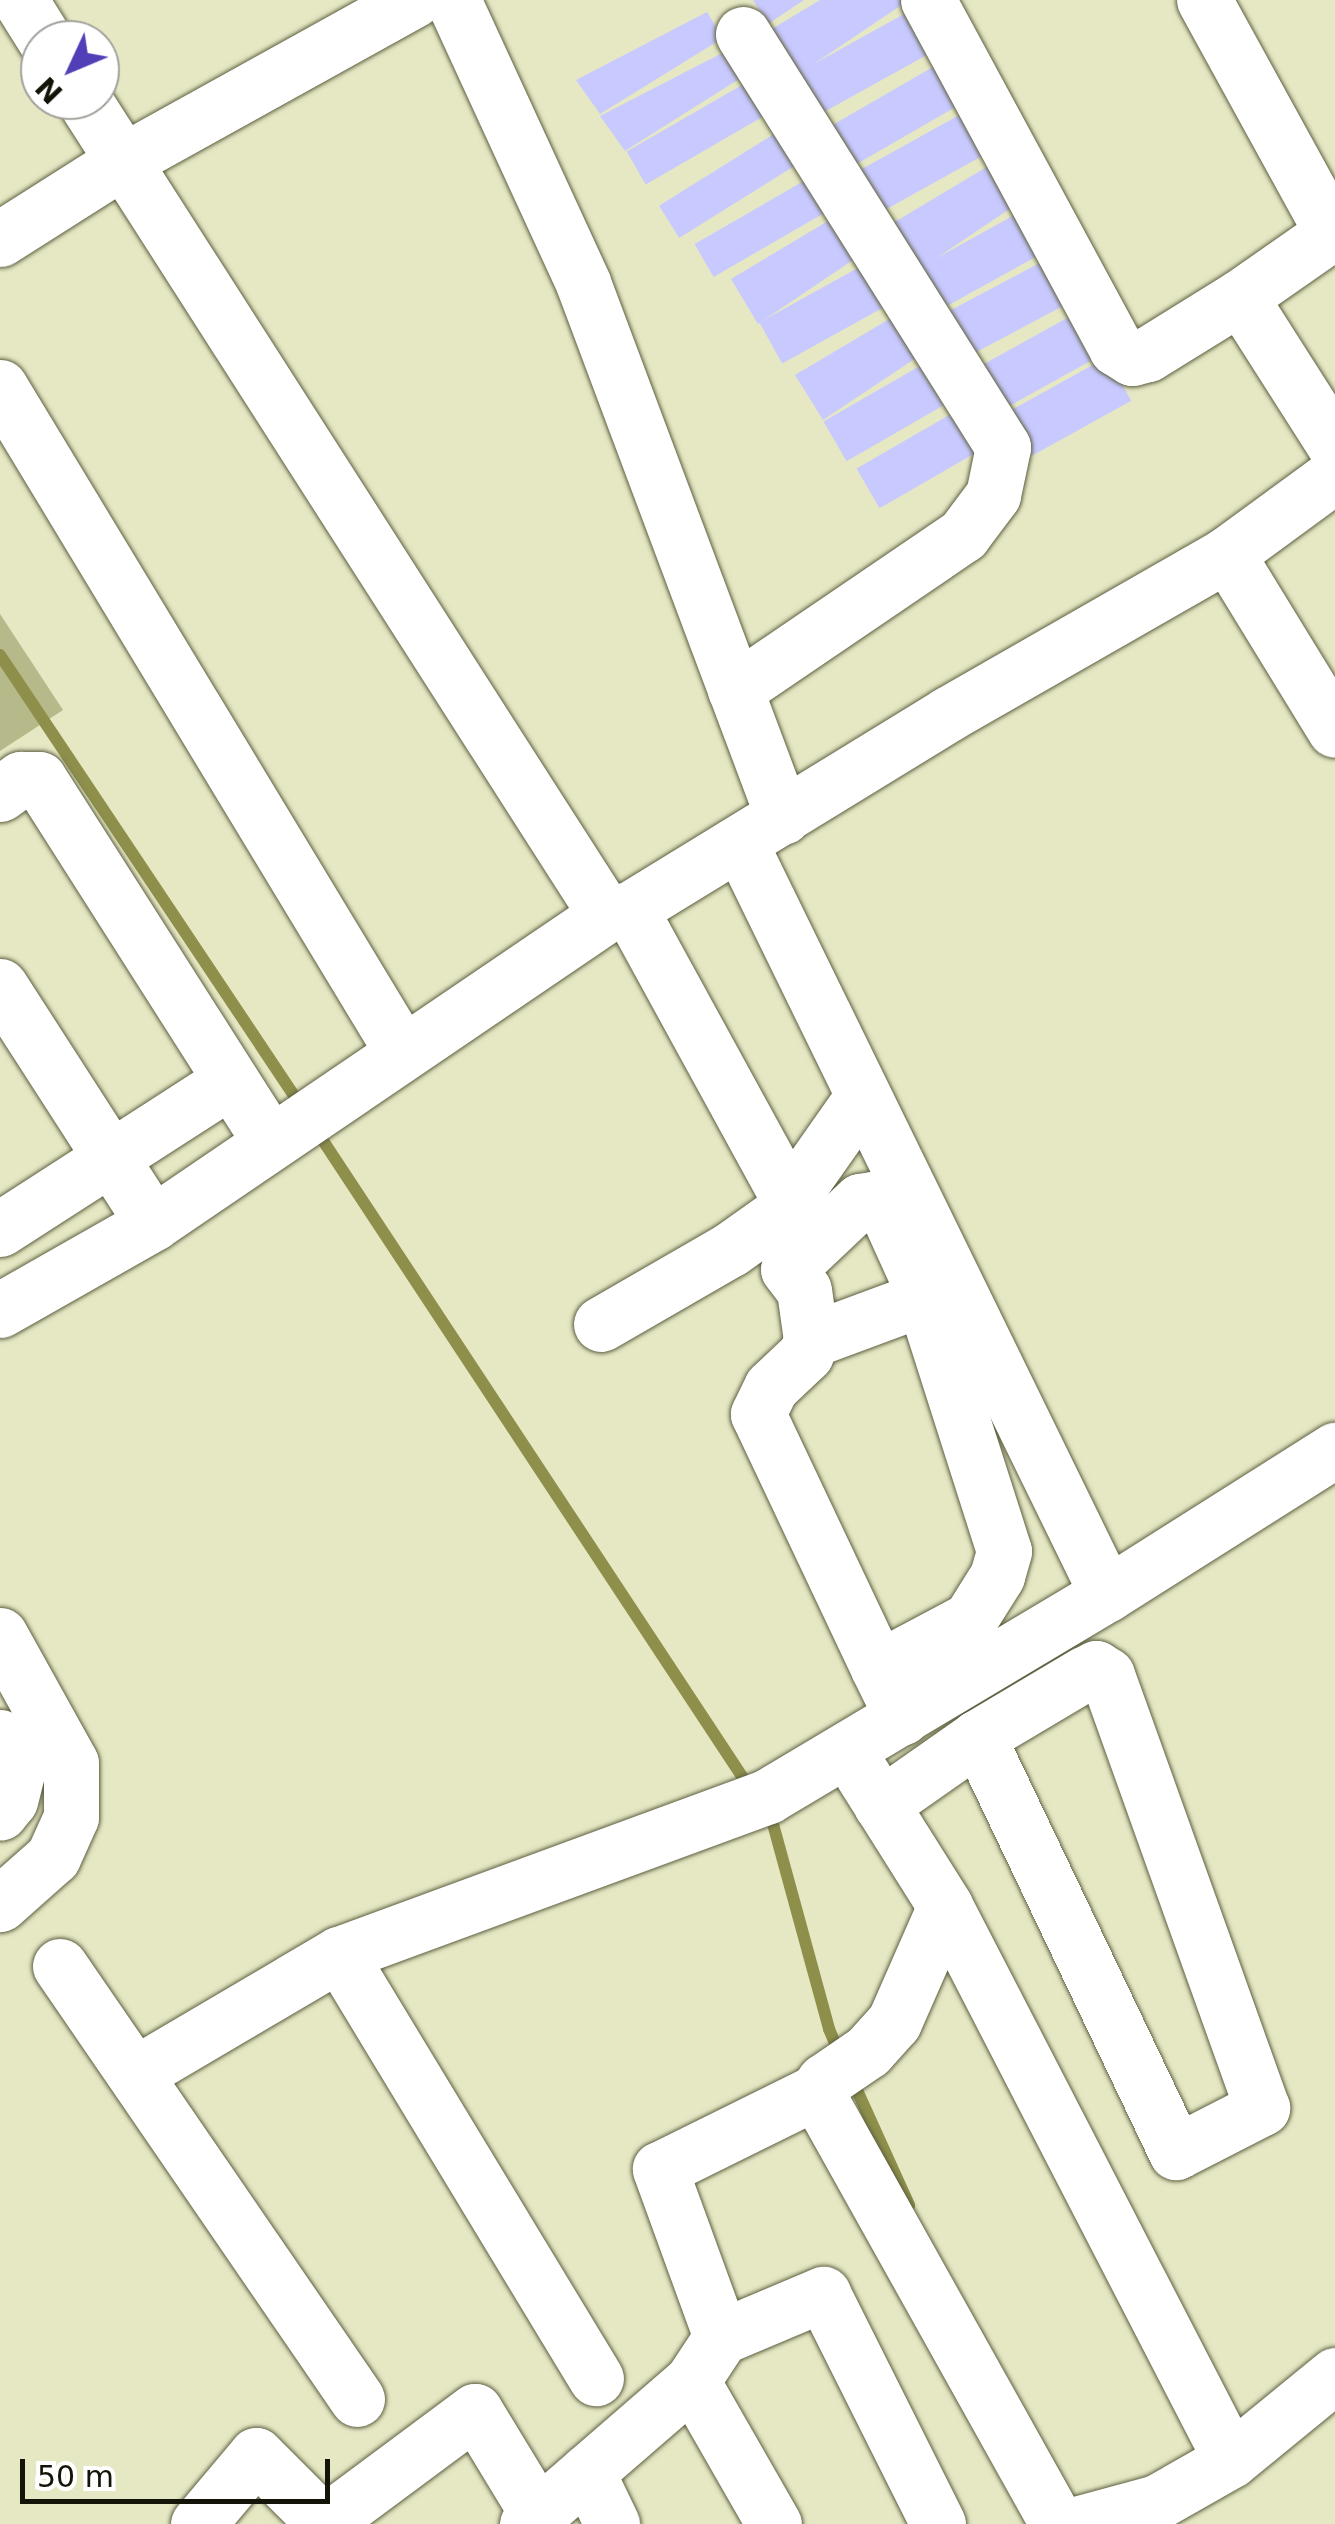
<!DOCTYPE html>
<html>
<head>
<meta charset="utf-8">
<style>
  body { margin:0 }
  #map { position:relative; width:1335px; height:2524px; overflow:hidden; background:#e6e8c4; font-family:"DejaVu Sans",sans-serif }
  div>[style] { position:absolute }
  .green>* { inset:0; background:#b6b989 }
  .stream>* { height:12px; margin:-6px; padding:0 6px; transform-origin:6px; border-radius:6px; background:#8d8f4b }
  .building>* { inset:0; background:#c8c9fe; transform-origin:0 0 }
  .roads { filter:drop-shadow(0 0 2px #5d5f40) drop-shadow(0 0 2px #5d5f40) }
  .minor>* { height:55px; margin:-27.5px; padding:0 27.5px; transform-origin:27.5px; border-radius:27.5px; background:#fff }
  span { translate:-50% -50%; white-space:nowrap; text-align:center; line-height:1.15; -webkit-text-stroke:8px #fff; paint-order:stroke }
  .north { position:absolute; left:20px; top:20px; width:100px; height:100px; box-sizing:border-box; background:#fff; border:2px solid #a1a19c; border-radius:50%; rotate:226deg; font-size:28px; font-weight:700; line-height:40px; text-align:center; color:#141408 }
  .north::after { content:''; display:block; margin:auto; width:35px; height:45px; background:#513fb7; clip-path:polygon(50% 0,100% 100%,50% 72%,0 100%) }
  .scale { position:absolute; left:20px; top:2459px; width:310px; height:45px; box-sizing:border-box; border:5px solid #141408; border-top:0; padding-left:12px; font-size:30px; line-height:35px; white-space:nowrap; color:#141408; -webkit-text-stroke:8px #fff; paint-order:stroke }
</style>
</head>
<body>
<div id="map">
  <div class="green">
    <i style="clip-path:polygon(0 614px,63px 710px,0 751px)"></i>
  </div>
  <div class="stream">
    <i style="left:0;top:655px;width:542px;rotate:56.28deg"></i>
    <i style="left:314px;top:1127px;width:790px;rotate:56.61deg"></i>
    <i style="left:765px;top:1812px;width:14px;rotate:56deg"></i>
    <i style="left:773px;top:1824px;width:213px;rotate:74.7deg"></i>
    <i style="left:829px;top:2029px;width:28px;rotate:67deg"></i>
    <i style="left:851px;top:2077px;width:141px;rotate:65.6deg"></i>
  </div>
  <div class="building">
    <i style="clip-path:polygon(753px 0,804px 0,768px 24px)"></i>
    <i style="clip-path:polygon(820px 0,909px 0,799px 74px,772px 29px)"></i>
    <i style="left:913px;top:9px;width:47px;height:131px;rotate:61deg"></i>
    <i style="clip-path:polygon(707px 12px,723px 38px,600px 114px,576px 80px)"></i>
    <i style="clip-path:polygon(732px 48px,747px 74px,625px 151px,600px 116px)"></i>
    <i style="left:945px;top:60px;width:46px;height:131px;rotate:60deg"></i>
    <i style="left:754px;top:78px;width:38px;height:147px;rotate:60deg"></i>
    <i style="left:972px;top:108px;width:47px;height:131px;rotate:61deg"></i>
    <i style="left:782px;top:129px;width:38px;height:145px;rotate:58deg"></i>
    <i style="clip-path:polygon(1000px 159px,1023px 200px,916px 272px,888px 226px)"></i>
    <i style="left:821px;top:171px;width:38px;height:146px;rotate:60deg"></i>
    <i style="left:1027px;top:208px;width:47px;height:131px;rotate:61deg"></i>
    <i style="clip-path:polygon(843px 212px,865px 252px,758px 324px,731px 279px)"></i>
    <i style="left:874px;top:259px;width:47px;height:131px;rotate:61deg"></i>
    <i style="left:1047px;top:259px;width:49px;height:113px;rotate:62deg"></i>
    <i style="clip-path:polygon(908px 308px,931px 348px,823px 420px,795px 375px)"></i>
    <i style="left:1076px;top:313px;width:49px;height:112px;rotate:61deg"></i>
    <i style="left:937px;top:356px;width:46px;height:131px;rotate:60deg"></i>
    <i style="left:1107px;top:357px;width:50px;height:113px;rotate:61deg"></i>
    <i style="left:970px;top:403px;width:46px;height:131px;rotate:60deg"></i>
  </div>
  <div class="roads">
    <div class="minor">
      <i style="left:20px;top:0;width:47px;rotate:58deg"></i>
      <i style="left:453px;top:0;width:311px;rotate:65.3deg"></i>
      <i style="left:583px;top:283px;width:570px;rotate:69.47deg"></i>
      <i style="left:928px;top:0;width:396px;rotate:61.6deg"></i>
      <i style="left:1116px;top:348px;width:19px;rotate:32deg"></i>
      <i style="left:1132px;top:358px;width:16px;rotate:-14deg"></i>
      <i style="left:1148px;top:354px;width:108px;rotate:-31.8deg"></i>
      <i style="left:1240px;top:297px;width:105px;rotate:-34.9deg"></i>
      <i style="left:1326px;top:237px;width:17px;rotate:-93deg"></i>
      <i style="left:1325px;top:220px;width:251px;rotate:-118.8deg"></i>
      <i style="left:84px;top:100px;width:968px;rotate:57.36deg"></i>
      <i style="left:0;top:239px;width:146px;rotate:-32.4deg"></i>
      <i style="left:123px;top:161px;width:333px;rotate:-29deg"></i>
      <i style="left:1240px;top:297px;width:177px;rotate:57.5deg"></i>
      <i style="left:0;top:387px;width:775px;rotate:58.83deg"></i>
      <i style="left:1227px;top:554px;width:206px;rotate:58.5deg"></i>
      <i style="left:735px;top:690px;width:276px;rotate:-34.2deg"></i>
      <i style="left:963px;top:535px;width:50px;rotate:-53.1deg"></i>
      <i style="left:993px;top:495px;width:49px;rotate:-78.2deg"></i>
      <i style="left:1003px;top:447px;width:488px;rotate:-122.2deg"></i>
      <i style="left:0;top:794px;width:26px;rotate:-36deg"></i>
      <i style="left:21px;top:779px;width:18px"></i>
      <i style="left:39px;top:779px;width:429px;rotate:57.5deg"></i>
      <i style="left:740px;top:843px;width:836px;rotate:63.96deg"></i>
      <i style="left:630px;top:909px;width:333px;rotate:61.3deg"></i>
      <i style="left:0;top:986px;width:282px;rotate:57.2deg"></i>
      <i style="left:0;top:1229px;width:274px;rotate:-32.8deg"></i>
      <i style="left:0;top:1310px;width:176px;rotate:-29.6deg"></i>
      <i style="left:153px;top:1223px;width:548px;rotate:-34.21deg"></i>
      <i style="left:606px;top:915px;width:25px;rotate:-14deg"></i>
      <i style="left:630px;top:909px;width:373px;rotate:-31.5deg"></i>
      <i style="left:948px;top:714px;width:322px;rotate:-29.8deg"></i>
      <i style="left:1227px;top:554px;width:134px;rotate:-36.2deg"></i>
      <i style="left:601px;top:1324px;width:150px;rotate:-30deg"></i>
      <i style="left:731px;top:1249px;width:60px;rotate:-35.5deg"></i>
      <i style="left:780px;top:1214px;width:144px;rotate:-54.9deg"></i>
      <i style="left:811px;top:1340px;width:121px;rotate:-20.4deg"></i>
      <i style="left:0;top:1635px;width:146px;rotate:61deg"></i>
      <i style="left:71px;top:1763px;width:54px;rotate:90deg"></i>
      <i style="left:71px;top:1817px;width:44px;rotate:114.2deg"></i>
      <i style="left:53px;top:1857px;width:71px;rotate:138.4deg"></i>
      <i style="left:878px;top:1668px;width:104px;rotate:-28deg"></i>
      <i style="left:970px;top:1619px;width:51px;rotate:-57.9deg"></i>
      <i style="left:997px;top:1576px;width:26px;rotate:-74deg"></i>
      <i style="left:1004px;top:1551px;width:289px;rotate:-107.7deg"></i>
      <i style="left:916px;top:1276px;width:70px;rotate:-114.4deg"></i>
      <i style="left:887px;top:1212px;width:19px;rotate:-137deg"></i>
      <i style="left:873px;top:1199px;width:13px;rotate:171deg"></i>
      <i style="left:860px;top:1201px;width:99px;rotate:136.6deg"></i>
      <i style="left:788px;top:1269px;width:26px;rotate:53deg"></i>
      <i style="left:804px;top:1290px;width:50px;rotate:82deg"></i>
      <i style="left:811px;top:1340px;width:15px;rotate:110deg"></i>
      <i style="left:806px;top:1354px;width:48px;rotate:136.7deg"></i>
      <i style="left:771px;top:1387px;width:30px;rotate:116deg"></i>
      <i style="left:758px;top:1414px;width:281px;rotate:64.7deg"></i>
      <i style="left:878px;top:1668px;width:55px;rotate:63.9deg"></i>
      <i style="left:0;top:1737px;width:37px;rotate:61deg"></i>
      <i style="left:18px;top:1769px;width:32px;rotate:104deg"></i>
      <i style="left:10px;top:1800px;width:16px;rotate:128deg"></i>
      <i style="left:862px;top:1774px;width:156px;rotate:57.8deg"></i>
      <i style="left:945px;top:1906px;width:127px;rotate:113.7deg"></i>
      <i style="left:894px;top:2022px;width:39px;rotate:132deg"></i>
      <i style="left:868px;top:2051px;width:53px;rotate:145.7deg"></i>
      <i style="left:824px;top:2081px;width:14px;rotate:126deg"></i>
      <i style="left:816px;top:2092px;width:495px;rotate:60.8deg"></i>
      <i style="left:881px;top:1805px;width:118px;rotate:-35deg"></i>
      <i style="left:978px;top:1737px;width:460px;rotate:64.5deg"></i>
      <i style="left:1176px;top:2152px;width:97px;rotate:-27.1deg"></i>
      <i style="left:1262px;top:2108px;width:460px;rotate:-109.7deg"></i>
      <i style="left:1107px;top:1675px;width:13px;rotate:-148deg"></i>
      <i style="left:1096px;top:1668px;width:13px;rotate:153deg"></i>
      <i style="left:1084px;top:1674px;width:123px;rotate:149.3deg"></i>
      <i style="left:945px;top:1906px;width:623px;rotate:62.7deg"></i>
      <i style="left:1231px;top:2460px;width:85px;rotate:150.4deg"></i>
      <i style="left:1157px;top:2502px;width:84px;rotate:164.8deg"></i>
      <i style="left:339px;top:1954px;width:496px;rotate:58.8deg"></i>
      <i style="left:60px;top:1966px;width:525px;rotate:55.55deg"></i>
      <i style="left:135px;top:2074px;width:237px;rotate:-30.5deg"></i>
      <i style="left:339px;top:1954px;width:457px;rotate:-20.2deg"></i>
      <i style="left:768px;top:1796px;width:395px;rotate:-30.8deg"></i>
      <i style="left:1107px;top:1594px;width:270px;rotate:-32.3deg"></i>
      <i style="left:721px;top:2337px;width:111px;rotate:-22.9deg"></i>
      <i style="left:823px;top:2294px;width:257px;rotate:63.4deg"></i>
      <i style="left:692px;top:2381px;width:165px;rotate:60.2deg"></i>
      <i style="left:1231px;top:2460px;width:134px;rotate:-39.3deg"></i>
      <i style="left:587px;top:2472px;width:58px;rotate:64.3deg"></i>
      <i style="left:198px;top:2524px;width:90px;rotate:-50deg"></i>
      <i style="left:256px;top:2455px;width:96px;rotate:45deg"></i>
      <i style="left:324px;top:2523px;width:188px;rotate:-36.6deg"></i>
      <i style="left:475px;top:2411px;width:119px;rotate:58.7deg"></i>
      <i style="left:527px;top:2524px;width:218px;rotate:-40.9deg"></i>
      <i style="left:692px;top:2381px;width:53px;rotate:-56.6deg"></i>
      <i style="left:721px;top:2337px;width:179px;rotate:-110deg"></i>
      <i style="left:660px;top:2169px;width:174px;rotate:-26.3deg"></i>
    </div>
  </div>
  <div class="north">N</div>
  <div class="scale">50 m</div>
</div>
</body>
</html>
